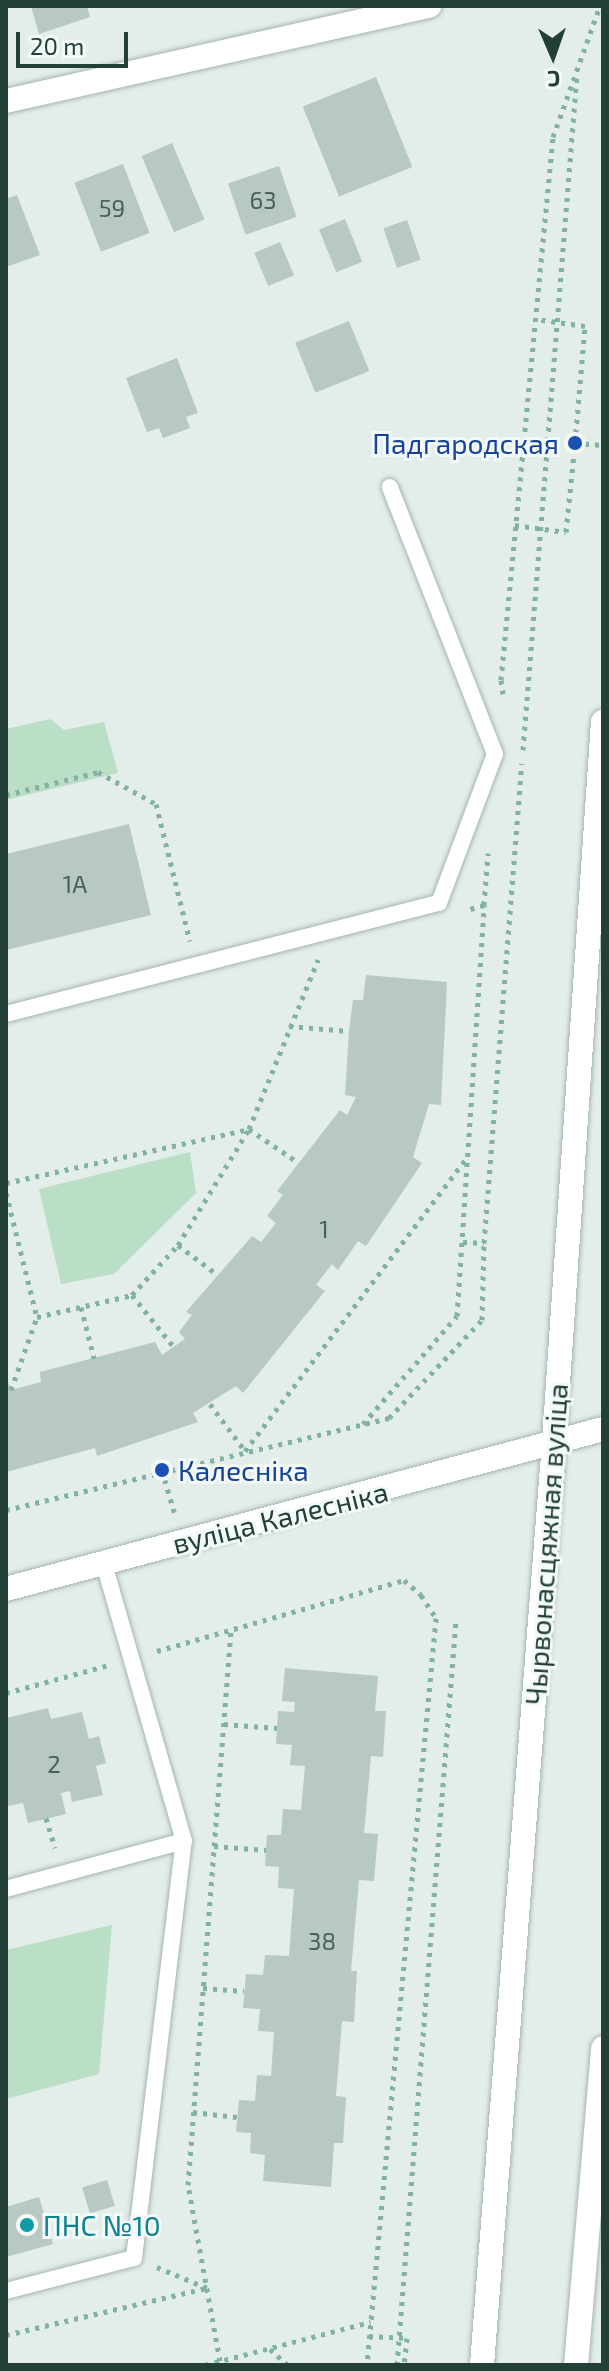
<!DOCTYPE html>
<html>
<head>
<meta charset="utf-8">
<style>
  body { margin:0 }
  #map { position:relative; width:609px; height:2371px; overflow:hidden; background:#e3ede9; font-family:"Exo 2",sans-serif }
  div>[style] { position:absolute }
  .green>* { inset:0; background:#bbdfc6 }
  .building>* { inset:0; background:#b8c8c2; transform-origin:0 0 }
  .path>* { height:5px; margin-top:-2.5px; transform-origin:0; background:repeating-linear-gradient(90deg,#82b1a5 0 4px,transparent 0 10px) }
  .roads { filter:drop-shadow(0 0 2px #a5b5b0) drop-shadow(0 0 2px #a5b5b0) }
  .lane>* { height:16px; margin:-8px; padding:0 8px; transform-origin:8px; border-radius:8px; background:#fff }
  .street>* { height:24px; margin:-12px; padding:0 12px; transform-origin:12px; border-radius:12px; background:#fff }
  .secondary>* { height:24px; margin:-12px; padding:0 12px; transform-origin:12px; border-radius:12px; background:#fff }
  .dots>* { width:22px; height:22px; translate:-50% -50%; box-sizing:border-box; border:4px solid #f3f9f7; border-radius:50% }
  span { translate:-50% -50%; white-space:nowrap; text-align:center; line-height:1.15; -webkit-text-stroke:6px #f3f9f7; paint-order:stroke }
  .number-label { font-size:24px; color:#48615a }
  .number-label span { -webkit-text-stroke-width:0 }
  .transit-label { font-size:28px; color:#164399 }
  .right { translate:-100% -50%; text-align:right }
  .left { translate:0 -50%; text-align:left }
  .street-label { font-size:28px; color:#223f38 }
  .culture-label { font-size:28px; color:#0d838f }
  .frame { position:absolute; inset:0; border:8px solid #223f38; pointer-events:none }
  .north { position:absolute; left:513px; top:16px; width:80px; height:80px; -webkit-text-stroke:6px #f3f9f7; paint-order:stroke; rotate:178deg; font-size:22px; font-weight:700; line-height:32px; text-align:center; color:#223f38 }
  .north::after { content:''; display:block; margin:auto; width:28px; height:36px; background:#223f38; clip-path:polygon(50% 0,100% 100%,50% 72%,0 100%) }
  .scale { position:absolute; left:16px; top:32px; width:112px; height:36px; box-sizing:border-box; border:4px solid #223f38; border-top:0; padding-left:10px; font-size:24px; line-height:28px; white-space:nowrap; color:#223f38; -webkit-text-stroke:6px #f3f9f7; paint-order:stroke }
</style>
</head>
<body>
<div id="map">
  <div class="green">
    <i style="clip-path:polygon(50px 719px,64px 730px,104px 722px,118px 773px,6px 800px,6px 729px)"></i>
    <i style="clip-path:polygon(190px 1152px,196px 1193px,114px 1274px,61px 1284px,39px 1189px)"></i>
    <i style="clip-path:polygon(112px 1925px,99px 2074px,6px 2099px,6px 1950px)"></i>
  </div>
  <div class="building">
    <i style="clip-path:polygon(31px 6px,87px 6px,90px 17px,39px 34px)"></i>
    <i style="left:376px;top:77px;width:97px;height:79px;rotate:68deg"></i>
    <i style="left:172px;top:143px;width:83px;height:33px;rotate:67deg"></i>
    <i style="left:123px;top:164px;width:74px;height:52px;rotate:69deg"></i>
    <i style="left:279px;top:166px;width:54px;height:54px;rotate:71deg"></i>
    <i style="clip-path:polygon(17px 195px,40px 255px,6px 267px,6px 199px)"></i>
    <i style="left:345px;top:219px;width:46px;height:28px;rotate:68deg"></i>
    <i style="left:407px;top:220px;width:42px;height:25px;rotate:71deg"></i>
    <i style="left:280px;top:242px;width:36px;height:28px;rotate:67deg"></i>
    <i style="left:349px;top:321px;width:54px;height:58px;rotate:68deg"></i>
    <i style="clip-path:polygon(177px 358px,198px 413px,186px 417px,190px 428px,163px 438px,159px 428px,147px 432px,126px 378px)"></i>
    <i style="clip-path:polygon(129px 824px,151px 915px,6px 950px,6px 854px)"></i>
    <i style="clip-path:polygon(366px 975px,447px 982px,441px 1105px,429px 1104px,413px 1157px,422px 1163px,366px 1246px,358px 1241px,338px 1270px,332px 1264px,316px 1285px,325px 1291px,243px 1393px,236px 1386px,193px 1413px,198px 1422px,97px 1456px,95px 1448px,6px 1472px,6px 1377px,11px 1390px,41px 1382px,40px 1372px,155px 1342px,162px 1355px,185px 1339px,179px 1332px,192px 1315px,186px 1312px,252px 1236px,261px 1242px,276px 1223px,267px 1216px,283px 1195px,277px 1191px,340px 1110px,347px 1115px,356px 1097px,345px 1095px,349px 1031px,353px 1000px,363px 1000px)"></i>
    <i style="clip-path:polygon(285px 1668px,378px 1676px,375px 1711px,386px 1711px,383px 1757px,371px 1756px,364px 1833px,378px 1834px,374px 1881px,359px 1880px,351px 1971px,357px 1971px,354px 2022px,342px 2021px,336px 2096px,346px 2097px,343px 2143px,334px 2143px,331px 2187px,263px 2181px,265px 2155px,250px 2153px,251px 2133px,236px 2132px,239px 2100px,255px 2101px,257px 2075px,271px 2076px,274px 2032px,258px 2031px,260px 2009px,243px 2008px,246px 1974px,263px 1975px,265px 1955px,289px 1956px,294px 1889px,278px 1888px,279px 1867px,265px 1866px,267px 1835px,281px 1835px,283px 1809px,301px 1810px,305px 1766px,290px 1765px,292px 1745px,276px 1744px,278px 1711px,294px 1712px,295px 1702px,282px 1701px)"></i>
    <i style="clip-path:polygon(48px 1708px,51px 1719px,82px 1712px,89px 1739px,99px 1736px,106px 1763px,96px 1766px,103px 1795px,72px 1802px,70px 1791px,61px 1793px,66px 1814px,28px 1823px,23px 1803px,8px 1806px,6px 1799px,6px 1718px)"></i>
    <i style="left:107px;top:2180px;width:27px;height:26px;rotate:73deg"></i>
    <i style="clip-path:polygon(39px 2197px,53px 2244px,6px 2257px,6px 2207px)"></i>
  </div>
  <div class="path">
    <i style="left:575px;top:443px;width:28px;rotate:4deg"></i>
    <i style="left:515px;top:525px;width:51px;rotate:7.8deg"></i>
    <i style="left:566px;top:532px;width:89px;rotate:-84.2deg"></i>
    <i style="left:575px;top:443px;width:117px;rotate:-85.1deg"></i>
    <i style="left:585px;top:326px;width:50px;rotate:-172deg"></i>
    <i style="left:503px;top:694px;width:14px;rotate:-98deg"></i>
    <i style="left:501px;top:680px;width:545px;rotate:-84.53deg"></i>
    <i style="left:553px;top:137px;width:139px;rotate:-70.3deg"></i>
    <i style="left:523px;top:750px;width:678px;rotate:-85.43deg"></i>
    <i style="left:6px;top:795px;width:95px;rotate:-14deg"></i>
    <i style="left:98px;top:772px;width:66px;rotate:28.9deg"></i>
    <i style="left:156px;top:804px;width:141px;rotate:76.1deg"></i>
    <i style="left:484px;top:905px;width:52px;rotate:-85.6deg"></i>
    <i style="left:289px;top:1026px;width:60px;rotate:4.8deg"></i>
    <i style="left:6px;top:1183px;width:249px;rotate:-12.5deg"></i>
    <i style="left:249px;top:1129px;width:183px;rotate:-67.8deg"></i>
    <i style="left:6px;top:1193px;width:128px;rotate:76deg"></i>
    <i style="left:37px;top:1317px;width:98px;rotate:-13deg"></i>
    <i style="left:132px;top:1295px;width:67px;rotate:51.1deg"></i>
    <i style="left:463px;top:1242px;width:21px;rotate:3deg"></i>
    <i style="left:178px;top:1245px;width:50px;rotate:36.9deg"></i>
    <i style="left:132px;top:1295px;width:68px;rotate:-47.4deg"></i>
    <i style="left:178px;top:1245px;width:136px;rotate:-58.5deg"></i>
    <i style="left:249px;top:1129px;width:60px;rotate:34.2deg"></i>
    <i style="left:81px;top:1307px;width:53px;rotate:75.7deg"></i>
    <i style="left:11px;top:1390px;width:77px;rotate:-70.4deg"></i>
    <i style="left:210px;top:1404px;width:59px;rotate:53.3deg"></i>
    <i style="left:245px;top:1451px;width:370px;rotate:-52.9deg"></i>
    <i style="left:363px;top:1424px;width:143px;rotate:-49deg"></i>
    <i style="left:457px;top:1316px;width:412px;rotate:-86.2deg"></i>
    <i style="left:484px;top:905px;width:19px;rotate:164deg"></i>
    <i style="left:162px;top:1470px;width:47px;rotate:73.9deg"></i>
    <i style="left:6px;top:1510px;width:394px;rotate:-13.5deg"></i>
    <i style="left:389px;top:1418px;width:135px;rotate:-46.5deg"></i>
    <i style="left:482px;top:1320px;width:77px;rotate:-88.5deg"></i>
    <i style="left:484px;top:1243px;width:481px;rotate:-85.5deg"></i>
    <i style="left:157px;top:1651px;width:257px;rotate:-16deg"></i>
    <i style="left:404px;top:1580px;width:23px;rotate:41deg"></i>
    <i style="left:421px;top:1595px;width:27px;rotate:57deg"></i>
    <i style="left:436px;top:1618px;width:750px;rotate:95.28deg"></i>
    <i style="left:6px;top:1693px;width:107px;rotate:-15.2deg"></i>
    <i style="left:224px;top:1724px;width:53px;rotate:4.3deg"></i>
    <i style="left:46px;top:1818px;width:31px;rotate:73deg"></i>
    <i style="left:214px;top:1846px;width:52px;rotate:4.4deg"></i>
    <i style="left:203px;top:1988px;width:41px;rotate:4.2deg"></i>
    <i style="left:193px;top:2112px;width:44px;rotate:6.5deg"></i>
    <i style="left:157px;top:2267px;width:54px;rotate:22.8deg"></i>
    <i style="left:6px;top:2335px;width:206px;rotate:-13.2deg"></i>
    <i style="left:369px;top:2336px;width:38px;rotate:3deg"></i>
    <i style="left:407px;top:2338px;width:27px;rotate:96deg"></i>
    <i style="left:270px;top:2349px;width:24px;rotate:42deg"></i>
    <i style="left:220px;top:2361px;width:179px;rotate:-100.3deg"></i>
    <i style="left:188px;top:2185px;width:557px;rotate:-85.57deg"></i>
    <i style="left:205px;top:2365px;width:171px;rotate:-14.6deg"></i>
    <i style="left:397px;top:2365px;width:747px;rotate:-85.47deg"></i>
  </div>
  <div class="roads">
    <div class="lane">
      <i style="left:6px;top:1014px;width:447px;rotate:-14.4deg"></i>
      <i style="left:439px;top:903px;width:159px;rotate:-69.4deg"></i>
      <i style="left:495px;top:754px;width:287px;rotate:-111.5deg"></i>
      <i style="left:6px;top:1889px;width:184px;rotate:-15.1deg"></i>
      <i style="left:6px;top:2291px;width:132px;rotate:-14.5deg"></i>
      <i style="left:134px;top:2258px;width:420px;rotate:-83.2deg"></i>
      <i style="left:184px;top:1841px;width:289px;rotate:-106.1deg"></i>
    </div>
    <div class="street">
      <i style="left:6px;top:101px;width:434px;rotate:-12.7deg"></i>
    </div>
    <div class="secondary">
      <i style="left:6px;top:1589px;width:618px;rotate:-15deg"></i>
      <i style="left:482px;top:2365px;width:926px;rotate:-85.54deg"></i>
      <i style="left:554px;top:1442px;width:722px;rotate:-86.11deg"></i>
      <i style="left:576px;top:2365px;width:318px;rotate:-85.1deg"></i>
    </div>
  </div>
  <div class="dots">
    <i style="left:575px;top:443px;background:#1a4fb4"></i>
    <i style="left:162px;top:1470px;background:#1a4fb4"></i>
    <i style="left:27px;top:2225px;background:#0f9aa8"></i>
  </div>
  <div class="number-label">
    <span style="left:263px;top:200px">63</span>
    <span style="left:112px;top:208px">59</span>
    <span style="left:75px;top:884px">1А</span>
    <span style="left:324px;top:1229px">1</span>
    <span style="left:54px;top:1764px">2</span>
    <span style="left:322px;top:1941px">38</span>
  </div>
  <div class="transit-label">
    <span class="right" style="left:559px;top:443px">Падгародская</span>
    <span class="left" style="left:178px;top:1470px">Калесніка</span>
  </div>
  <div class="street-label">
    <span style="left:280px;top:1517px;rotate:-14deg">вуліца Калесніка</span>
    <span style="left:546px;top:1544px;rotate:-86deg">Чырвонасцяжная вуліца</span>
  </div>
  <div class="culture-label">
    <span class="left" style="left:43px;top:2225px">ПНС №10</span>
  </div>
  <div class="frame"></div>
  <div class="north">С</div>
  <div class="scale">20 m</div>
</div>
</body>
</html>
